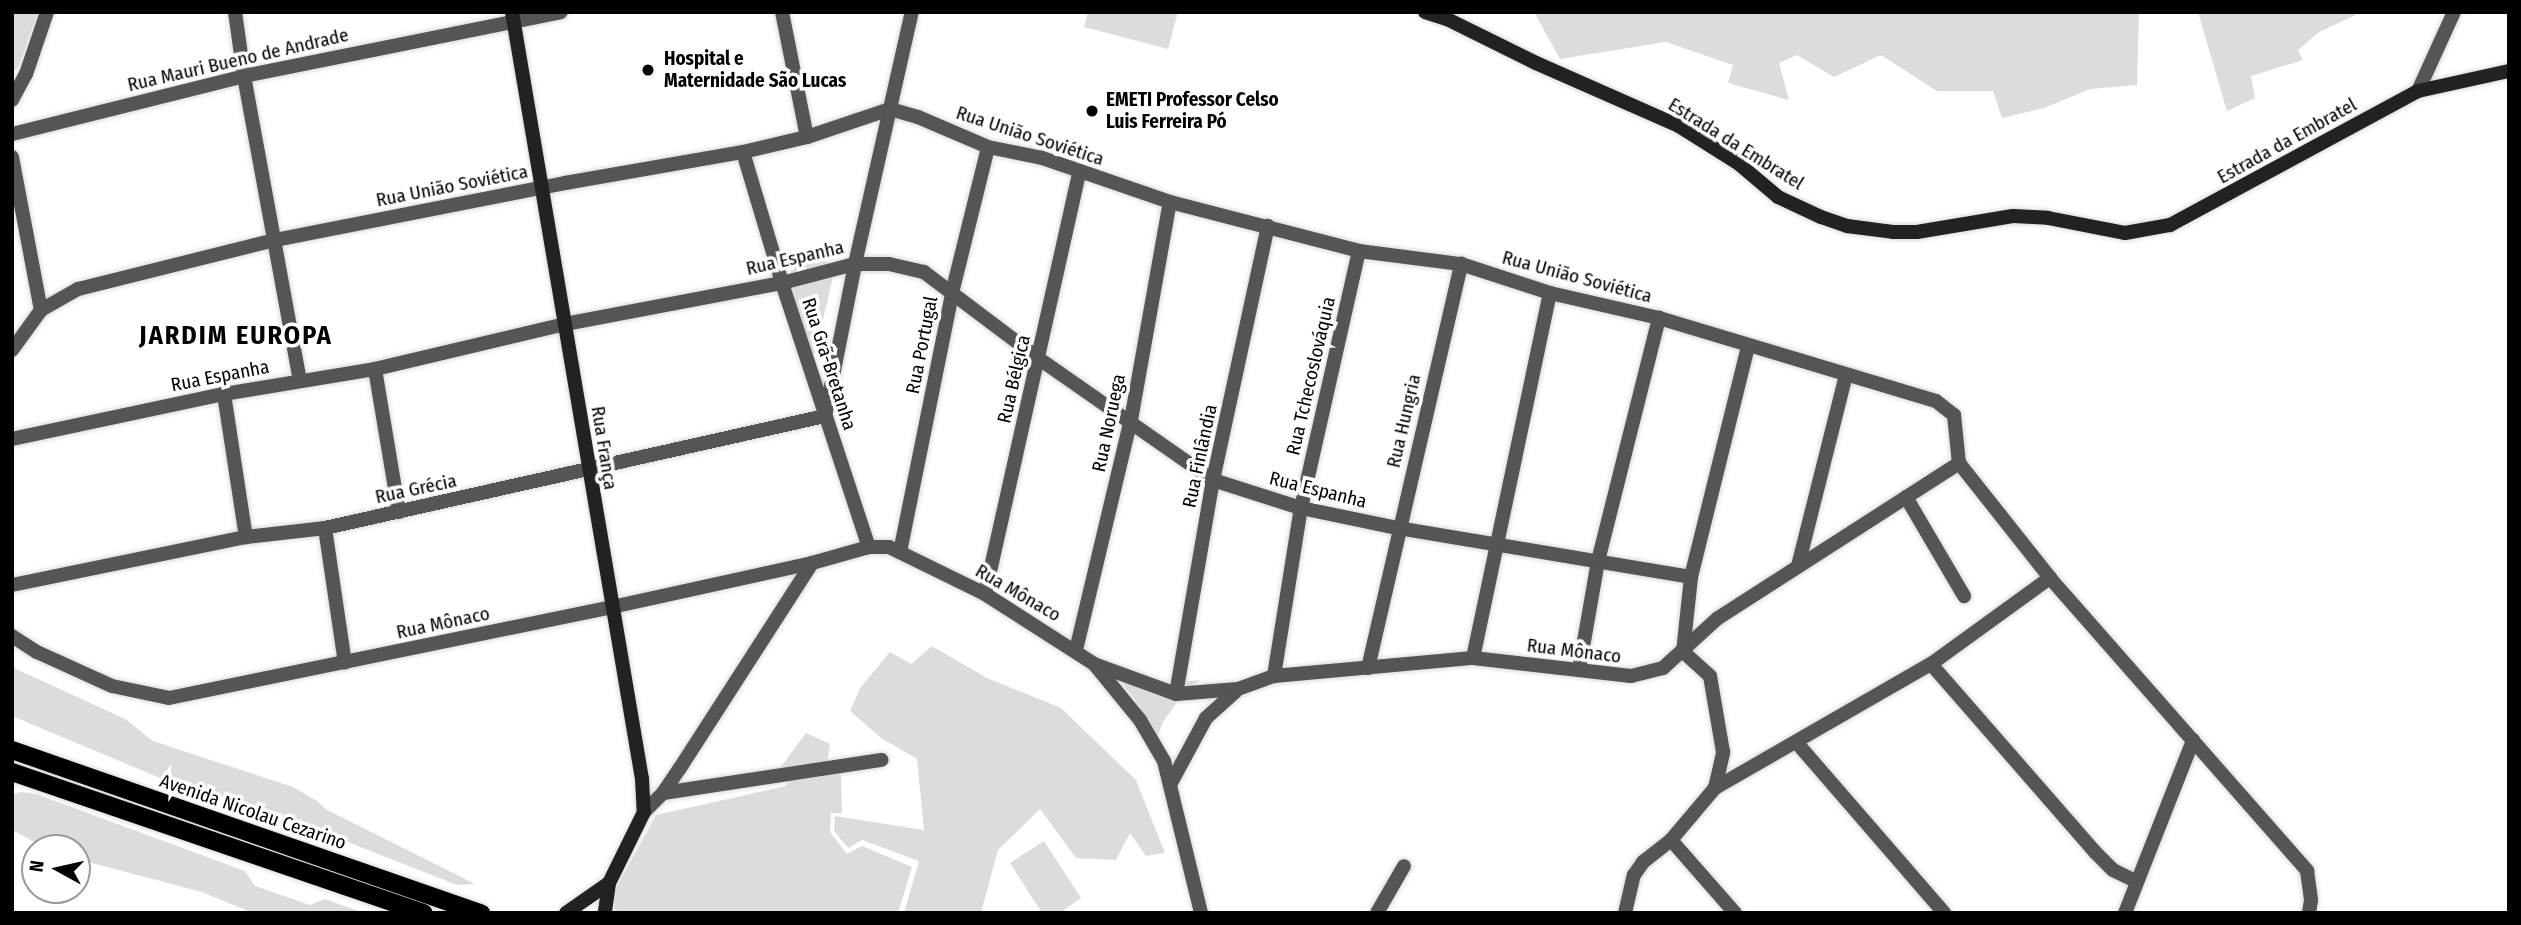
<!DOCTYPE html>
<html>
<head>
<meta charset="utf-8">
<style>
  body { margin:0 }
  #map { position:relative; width:2521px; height:925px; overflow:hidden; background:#fff; font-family:"Fira Sans Condensed",sans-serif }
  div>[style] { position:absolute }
  .green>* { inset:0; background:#dcdcdc }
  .roads { filter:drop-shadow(0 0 2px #dbdbdb) drop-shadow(0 0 2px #dbdbdb) }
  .street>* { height:14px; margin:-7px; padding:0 7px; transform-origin:7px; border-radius:7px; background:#555 }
  .secondary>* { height:14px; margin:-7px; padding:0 7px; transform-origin:7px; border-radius:7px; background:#222 }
  .primary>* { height:18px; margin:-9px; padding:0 9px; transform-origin:9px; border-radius:9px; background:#000 }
  .dots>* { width:19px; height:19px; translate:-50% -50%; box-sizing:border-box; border:4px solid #fff; border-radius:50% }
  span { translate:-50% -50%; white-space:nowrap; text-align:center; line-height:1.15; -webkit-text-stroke:7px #fff; paint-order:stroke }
  .poi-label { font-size:19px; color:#000; font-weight:700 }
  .left { translate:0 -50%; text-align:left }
  .street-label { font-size:19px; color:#000 }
  .district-label { font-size:26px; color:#000; font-weight:700; letter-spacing:2px }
  .frame { position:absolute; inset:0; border:14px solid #000; pointer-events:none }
  .north { position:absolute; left:21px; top:834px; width:70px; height:70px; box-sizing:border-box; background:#fff; border:2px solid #999; border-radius:50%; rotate:278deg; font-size:19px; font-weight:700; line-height:28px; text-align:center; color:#000 }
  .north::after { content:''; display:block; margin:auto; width:24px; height:32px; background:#000; clip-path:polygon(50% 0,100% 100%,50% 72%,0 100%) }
</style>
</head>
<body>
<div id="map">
  <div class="green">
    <i style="clip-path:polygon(12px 12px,38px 12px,18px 68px,12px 72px)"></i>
    <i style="clip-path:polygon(1088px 12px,1178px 12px,1168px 49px,1084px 27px)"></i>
    <i style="clip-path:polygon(1534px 12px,2139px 12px,2137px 85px,2090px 89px,2044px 108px,2002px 118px,1993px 91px,1937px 91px,1881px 55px,1834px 77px,1797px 55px,1779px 63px,1789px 100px,1728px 83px,1733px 65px,1666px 42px,1560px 59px)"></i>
    <i style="clip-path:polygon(2198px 12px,2362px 12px,2319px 32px,2298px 50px,2303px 60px,2251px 76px,2255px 98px,2227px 111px)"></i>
    <i style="clip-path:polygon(824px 260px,835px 268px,815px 354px,808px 352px,790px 284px,790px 273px,797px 265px)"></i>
    <i style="clip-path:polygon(932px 646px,987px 678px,1061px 708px,1136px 780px,1165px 853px,1146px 856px,1130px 833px,1116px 860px,1076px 858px,1040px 809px,998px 850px,981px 913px,904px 913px,919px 861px,862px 840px,848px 848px,834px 831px,835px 816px,924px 830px,917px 759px,881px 738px,850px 711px,860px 688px,890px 652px,911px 664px)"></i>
    <i style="clip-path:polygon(12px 667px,125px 719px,153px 741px,293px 787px,317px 801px,327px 810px,475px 884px,457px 885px,302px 824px,233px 800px,196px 793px,12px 716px)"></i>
    <i style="clip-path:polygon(1115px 675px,1170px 683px,1200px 680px,1185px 691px,1163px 722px,1156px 740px,1137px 702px)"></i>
    <i style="clip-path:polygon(806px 733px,830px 744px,827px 765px,841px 771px,842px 813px,831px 813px,830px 832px,847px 854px,862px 846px,912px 867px,898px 913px,615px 913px,614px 892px,656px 815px,786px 786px,789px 775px,778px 771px)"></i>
    <i style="clip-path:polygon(22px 792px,36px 794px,245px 871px,255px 886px,310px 905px,325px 899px,364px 913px,253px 913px,202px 892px,77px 859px,77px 848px,46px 848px,12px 830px,12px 794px)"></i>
    <i style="clip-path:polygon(1044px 841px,1081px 898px,1060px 913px,1042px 913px,1010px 863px)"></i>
  </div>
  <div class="roads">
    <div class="street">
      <i style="left:235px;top:12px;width:65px;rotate:82deg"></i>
      <i style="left:244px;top:76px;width:309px;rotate:79.6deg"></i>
      <i style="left:782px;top:12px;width:127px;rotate:78.7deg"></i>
      <i style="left:2418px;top:91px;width:87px;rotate:-65.5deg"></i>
      <i style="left:12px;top:100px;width:30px;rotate:-62deg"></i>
      <i style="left:26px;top:74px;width:65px;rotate:-71.3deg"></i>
      <i style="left:12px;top:134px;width:239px;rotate:-14deg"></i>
      <i style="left:244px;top:76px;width:323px;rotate:-11.4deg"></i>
      <i style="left:743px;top:152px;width:137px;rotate:73.4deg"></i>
      <i style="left:782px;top:283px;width:278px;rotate:71.8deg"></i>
      <i style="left:12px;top:157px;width:156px;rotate:79.3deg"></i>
      <i style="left:12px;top:350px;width:49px;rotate:-54.1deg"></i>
      <i style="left:41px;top:310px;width:43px;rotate:-29.6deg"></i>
      <i style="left:78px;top:289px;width:203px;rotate:-14deg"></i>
      <i style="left:275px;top:240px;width:296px;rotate:-11.1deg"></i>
      <i style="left:565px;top:183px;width:181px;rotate:-9.9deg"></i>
      <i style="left:743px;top:152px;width:66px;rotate:-13.2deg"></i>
      <i style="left:807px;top:137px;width:88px;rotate:-18.6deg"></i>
      <i style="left:890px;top:109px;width:29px;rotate:16deg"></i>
      <i style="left:918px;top:117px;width:76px;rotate:23.2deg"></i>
      <i style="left:988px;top:147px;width:55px;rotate:11.5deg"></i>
      <i style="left:1042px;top:158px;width:135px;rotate:19deg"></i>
      <i style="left:1170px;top:202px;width:195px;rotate:14.5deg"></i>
      <i style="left:1359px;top:251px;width:103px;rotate:7.3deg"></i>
      <i style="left:1461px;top:264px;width:94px;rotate:18deg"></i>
      <i style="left:1550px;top:293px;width:112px;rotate:12.9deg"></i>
      <i style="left:1659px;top:318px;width:289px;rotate:16.7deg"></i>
      <i style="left:1936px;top:401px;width:23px;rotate:38deg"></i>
      <i style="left:1954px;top:415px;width:48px;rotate:84.1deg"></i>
      <i style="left:375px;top:369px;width:145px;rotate:80.5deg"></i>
      <i style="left:224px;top:394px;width:145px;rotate:81.3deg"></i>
      <i style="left:12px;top:439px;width:217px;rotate:-12deg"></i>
      <i style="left:224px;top:394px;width:153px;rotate:-9.4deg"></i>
      <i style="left:375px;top:369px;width:195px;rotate:-13.3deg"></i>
      <i style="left:565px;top:324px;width:221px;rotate:-10.7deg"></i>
      <i style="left:782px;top:283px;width:75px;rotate:-14.6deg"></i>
      <i style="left:855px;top:264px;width:34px"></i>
      <i style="left:889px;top:264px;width:36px;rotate:13deg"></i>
      <i style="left:924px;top:272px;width:143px;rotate:37deg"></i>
      <i style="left:1038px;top:358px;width:213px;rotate:34.9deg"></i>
      <i style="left:1213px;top:480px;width:92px;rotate:17.7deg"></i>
      <i style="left:1301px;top:508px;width:99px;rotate:11.7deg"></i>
      <i style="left:1398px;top:528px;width:297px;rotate:9.5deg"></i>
      <i style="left:1959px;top:463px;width:147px;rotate:51.6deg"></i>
      <i style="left:2050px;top:578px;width:390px;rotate:48.7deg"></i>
      <i style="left:2307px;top:871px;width:29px;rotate:82deg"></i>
      <i style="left:2311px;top:900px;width:13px;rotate:99deg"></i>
      <i style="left:1906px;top:497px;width:115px;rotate:59.6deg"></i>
      <i style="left:325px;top:528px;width:136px;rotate:81.6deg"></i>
      <i style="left:900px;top:552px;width:264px;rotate:-78.6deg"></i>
      <i style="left:952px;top:293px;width:150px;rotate:-76.1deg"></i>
      <i style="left:1798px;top:566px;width:197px;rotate:-75.9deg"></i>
      <i style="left:12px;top:585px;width:239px;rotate:-11.6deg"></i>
      <i style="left:246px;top:537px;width:80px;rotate:-6.5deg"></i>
      <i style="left:325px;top:528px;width:512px;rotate:-12.63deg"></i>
      <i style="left:825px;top:416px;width:155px;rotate:-78.8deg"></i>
      <i style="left:855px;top:264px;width:258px;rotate:-77.3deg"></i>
      <i style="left:985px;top:594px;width:432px;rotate:-77.4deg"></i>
      <i style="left:12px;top:636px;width:30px;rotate:33deg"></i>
      <i style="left:37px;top:652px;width:82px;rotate:24.4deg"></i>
      <i style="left:112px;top:686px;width:58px;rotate:11.9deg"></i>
      <i style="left:169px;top:698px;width:452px;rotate:-11.6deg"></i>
      <i style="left:612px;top:607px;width:205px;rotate:-12.4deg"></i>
      <i style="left:812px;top:563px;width:59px;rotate:-15.7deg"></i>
      <i style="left:869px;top:547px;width:20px"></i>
      <i style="left:889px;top:547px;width:107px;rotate:26.1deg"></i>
      <i style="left:985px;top:594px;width:130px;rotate:32.7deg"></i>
      <i style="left:1094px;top:664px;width:87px;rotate:20.1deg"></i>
      <i style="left:1176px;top:694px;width:62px;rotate:-4.6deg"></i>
      <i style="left:1238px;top:689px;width:38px;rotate:-20deg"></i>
      <i style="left:1274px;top:676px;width:200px;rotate:-5.2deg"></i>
      <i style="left:1473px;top:658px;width:159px;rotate:6.5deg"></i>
      <i style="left:1631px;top:676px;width:33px;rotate:-14deg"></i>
      <i style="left:1663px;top:668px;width:74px;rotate:-42.3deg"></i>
      <i style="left:1718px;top:618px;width:287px;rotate:-32.7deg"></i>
      <i style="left:1076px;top:650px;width:236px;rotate:-76.6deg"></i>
      <i style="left:1131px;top:420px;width:221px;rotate:-79.9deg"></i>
      <i style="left:1473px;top:658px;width:373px;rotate:-78.1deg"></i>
      <i style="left:1931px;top:664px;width:249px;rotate:48.9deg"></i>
      <i style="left:2095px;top:852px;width:25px;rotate:45deg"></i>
      <i style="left:2113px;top:870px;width:25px;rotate:26deg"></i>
      <i style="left:1095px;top:665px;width:71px;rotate:50.7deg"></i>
      <i style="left:1140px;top:720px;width:48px;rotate:59.7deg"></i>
      <i style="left:1164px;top:761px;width:156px;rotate:76.3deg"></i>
      <i style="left:1368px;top:668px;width:415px;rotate:-77deg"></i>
      <i style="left:1579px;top:670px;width:111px;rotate:-80.1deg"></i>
      <i style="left:1598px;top:561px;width:251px;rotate:-75.9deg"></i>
      <i style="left:1274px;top:676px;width:170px;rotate:-80.9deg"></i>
      <i style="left:1301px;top:508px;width:263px;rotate:-77.3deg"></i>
      <i style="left:1176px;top:694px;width:217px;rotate:-80.2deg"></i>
      <i style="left:1213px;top:480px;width:260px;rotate:-77.8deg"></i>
      <i style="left:1797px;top:743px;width:225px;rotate:49.1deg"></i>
      <i style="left:1171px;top:783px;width:74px;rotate:-61.7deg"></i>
      <i style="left:1206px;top:718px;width:40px;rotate:-42deg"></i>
      <i style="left:1715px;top:788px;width:37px;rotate:-77deg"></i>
      <i style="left:1723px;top:752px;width:77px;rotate:-99.7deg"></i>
      <i style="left:1710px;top:676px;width:36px;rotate:-138deg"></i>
      <i style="left:1683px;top:652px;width:75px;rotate:-83.9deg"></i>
      <i style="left:1691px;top:577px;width:237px;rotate:-76.1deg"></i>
      <i style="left:663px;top:793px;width:221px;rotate:-8.6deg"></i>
      <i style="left:644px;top:812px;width:27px;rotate:-45deg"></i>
      <i style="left:663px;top:793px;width:30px;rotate:-56deg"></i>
      <i style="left:680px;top:768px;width:244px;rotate:-57.2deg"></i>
      <i style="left:1671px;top:840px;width:97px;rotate:48.8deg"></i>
      <i style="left:1377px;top:913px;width:54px;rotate:-60.1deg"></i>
      <i style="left:1625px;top:913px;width:39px;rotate:-77deg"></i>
      <i style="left:1634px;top:875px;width:16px;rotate:-55deg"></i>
      <i style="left:1643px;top:862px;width:36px;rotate:-38deg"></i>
      <i style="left:1671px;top:840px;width:68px;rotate:-49.8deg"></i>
      <i style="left:1715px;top:788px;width:249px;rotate:-29.9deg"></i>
      <i style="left:1931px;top:664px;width:147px;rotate:-35.9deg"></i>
      <i style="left:2125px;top:913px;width:186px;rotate:-68.5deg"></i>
    </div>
    <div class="secondary">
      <i style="left:512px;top:12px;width:778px;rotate:80.38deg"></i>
      <i style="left:642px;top:779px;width:33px;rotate:87deg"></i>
      <i style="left:644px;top:812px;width:79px;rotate:116.2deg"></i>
      <i style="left:609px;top:883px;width:30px;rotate:98deg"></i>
      <i style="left:1425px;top:12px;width:23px;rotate:18deg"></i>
      <i style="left:1447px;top:19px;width:99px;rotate:26.3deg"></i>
      <i style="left:1536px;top:63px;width:156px;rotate:23.8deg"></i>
      <i style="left:1679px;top:126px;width:71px;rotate:32.3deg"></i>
      <i style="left:1739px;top:164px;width:51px;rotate:40.2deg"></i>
      <i style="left:1778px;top:197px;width:47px;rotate:24.9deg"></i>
      <i style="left:1821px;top:217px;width:28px;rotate:19deg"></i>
      <i style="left:1847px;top:226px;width:46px;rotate:7.4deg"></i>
      <i style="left:1893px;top:232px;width:24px"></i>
      <i style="left:1917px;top:232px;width:97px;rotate:-9.5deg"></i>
      <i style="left:2013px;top:216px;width:35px;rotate:3deg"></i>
      <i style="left:2048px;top:218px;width:78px;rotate:11deg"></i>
      <i style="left:2125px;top:233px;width:46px;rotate:-10.1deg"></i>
      <i style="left:2170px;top:225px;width:282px;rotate:-28.4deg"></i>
      <i style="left:2418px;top:91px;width:93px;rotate:-12.4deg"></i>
      <i style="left:566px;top:913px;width:52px;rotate:-34.9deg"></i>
    </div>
    <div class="primary">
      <i style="left:12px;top:750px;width:497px;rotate:19.2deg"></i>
      <i style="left:12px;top:772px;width:435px;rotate:18.9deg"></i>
    </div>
  </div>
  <div class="dots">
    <i style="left:648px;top:70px;background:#000"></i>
    <i style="left:1092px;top:111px;background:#000"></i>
  </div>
  <div class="poi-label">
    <span class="left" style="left:664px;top:70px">Hospital e<br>Maternidade São Lucas</span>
    <span class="left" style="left:1106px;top:111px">EMETI Professor Celso<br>Luis Ferreira Pó</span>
  </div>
  <div class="street-label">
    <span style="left:238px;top:60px;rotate:-13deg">Rua Mauri Bueno de Andrade</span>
    <span style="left:1030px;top:136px;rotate:18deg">Rua União Soviética</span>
    <span style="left:2287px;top:141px;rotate:-29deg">Estrada da Embratel</span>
    <span style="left:1736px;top:144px;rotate:32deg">Estrada da Embratel</span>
    <span style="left:452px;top:186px;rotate:-11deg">Rua União Soviética</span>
    <span style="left:795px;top:258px;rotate:-13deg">Rua Espanha</span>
    <span style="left:1577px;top:277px;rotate:15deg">Rua União Soviética</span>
    <span style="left:922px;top:345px;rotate:-79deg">Rua Portugal</span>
    <span style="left:829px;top:364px;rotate:72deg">Rua Grã-Bretanha</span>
    <span style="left:220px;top:376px;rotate:-11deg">Rua Espanha</span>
    <span style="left:1311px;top:376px;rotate:-77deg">Rua Tchecoslováquia</span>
    <span style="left:1014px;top:379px;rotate:-77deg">Rua Bélgica</span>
    <span style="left:1404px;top:421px;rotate:-77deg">Rua Hungria</span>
    <span style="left:1109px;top:423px;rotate:-78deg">Rua Noruega</span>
    <span style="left:604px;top:448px;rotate:81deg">Rua França</span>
    <span style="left:1200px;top:456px;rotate:-78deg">Rua Finlândia</span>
    <span style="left:416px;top:489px;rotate:-12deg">Rua Grécia</span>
    <span style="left:1318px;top:490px;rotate:14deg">Rua Espanha</span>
    <span style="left:1018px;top:593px;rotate:30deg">Rua Mônaco</span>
    <span style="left:443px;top:623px;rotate:-12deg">Rua Mônaco</span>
    <span style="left:1574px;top:651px;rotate:7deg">Rua Mônaco</span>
    <span style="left:253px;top:812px;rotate:19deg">Avenida Nicolau Cezarino</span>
  </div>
  <div class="district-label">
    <span style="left:236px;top:336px">JARDIM EUROPA</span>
  </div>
  <div class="frame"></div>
  <div class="north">N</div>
</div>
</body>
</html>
